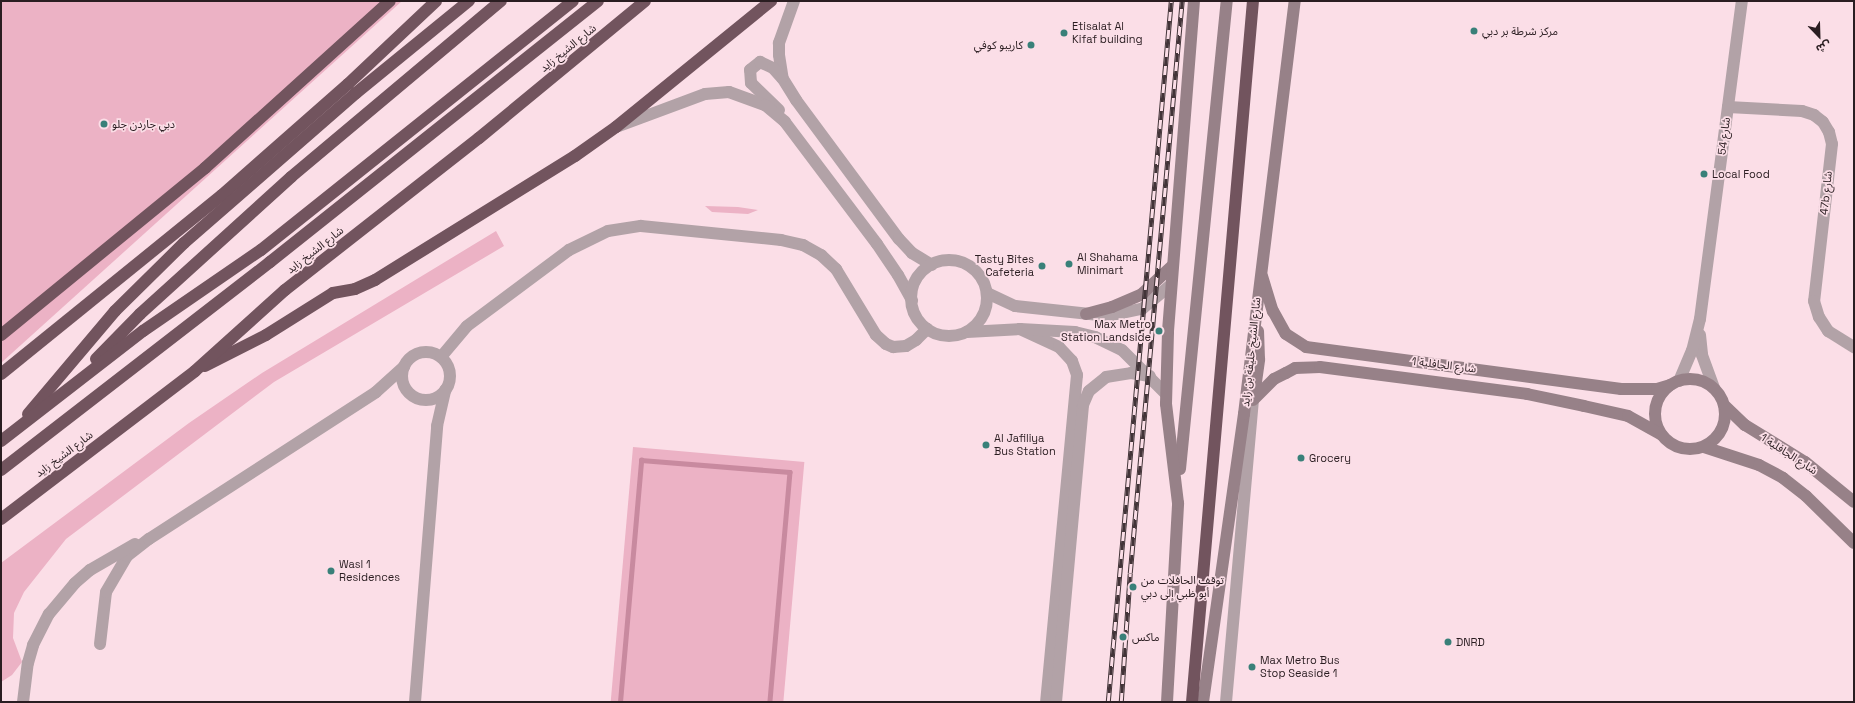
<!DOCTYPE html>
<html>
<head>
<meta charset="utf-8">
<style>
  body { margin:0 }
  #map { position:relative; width:1855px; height:703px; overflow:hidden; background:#fbdee7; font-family:"Space Grotesk","Noto Sans Arabic",sans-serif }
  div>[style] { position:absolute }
  .green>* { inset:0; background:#ecb2c5; transform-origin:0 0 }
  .stream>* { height:4.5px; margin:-2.25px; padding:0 2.25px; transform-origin:2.25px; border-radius:2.25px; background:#c88a9f }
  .street>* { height:12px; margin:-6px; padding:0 6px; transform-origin:6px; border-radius:6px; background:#b2a2a7 }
  .street>.ring { margin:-6px; padding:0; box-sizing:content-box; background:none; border:12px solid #b2a2a7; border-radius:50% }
  .secondary>* { height:12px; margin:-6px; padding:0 6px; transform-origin:6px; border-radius:6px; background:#978188 }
  .secondary>.ring { margin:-6px; padding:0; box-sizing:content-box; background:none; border:12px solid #978188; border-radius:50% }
  .highway>* { height:12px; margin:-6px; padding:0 6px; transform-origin:6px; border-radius:6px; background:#72545e }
  .rail>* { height:4.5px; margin-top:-2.25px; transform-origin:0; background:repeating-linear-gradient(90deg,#fbdee7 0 9px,#423438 0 18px); box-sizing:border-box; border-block:1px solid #423438 }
  .dots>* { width:11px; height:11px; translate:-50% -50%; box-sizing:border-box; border:2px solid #fbdee7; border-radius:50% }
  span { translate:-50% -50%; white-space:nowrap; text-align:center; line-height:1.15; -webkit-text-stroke:3.5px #fbdee7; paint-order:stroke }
  .poi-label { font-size:11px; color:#2a1d21 }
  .left { translate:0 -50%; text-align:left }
  .right { translate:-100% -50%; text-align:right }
  .street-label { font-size:11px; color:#2a1d21 }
  .frame { position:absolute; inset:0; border:2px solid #2a1d21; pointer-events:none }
  .north { position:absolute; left:1799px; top:16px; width:40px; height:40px; -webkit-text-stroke:3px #fbdee7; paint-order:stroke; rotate:157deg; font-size:11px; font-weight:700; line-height:16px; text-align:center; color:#2a1d21 }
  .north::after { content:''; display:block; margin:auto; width:14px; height:18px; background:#2a1d21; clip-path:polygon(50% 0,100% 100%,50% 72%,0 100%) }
</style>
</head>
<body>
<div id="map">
  <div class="green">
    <i style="clip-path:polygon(1px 1px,402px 1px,1px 363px)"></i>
    <i style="clip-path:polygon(705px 206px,738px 207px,758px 210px,748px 214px,712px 212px)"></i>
    <i style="clip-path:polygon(496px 231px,504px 246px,274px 382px,66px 539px,24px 592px,14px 613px,13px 638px,22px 662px,12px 675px,1px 682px,1px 563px,189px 423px,262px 373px)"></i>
    <i style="left:633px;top:447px;width:172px;height:256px;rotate:5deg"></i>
  </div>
  <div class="stream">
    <i style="left:620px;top:702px;width:243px;rotate:-85deg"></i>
    <i style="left:641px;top:460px;width:149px;rotate:4.6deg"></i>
    <i style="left:790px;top:472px;width:231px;rotate:95deg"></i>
  </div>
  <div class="street">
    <i style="left:794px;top:1px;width:45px;rotate:109.7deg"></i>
    <i style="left:779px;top:43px;width:12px;rotate:90deg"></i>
    <i style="left:779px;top:55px;width:24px;rotate:81deg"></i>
    <i style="left:783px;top:79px;width:25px;rotate:58deg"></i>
    <i style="left:796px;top:100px;width:173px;rotate:53.5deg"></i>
    <i style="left:899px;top:239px;width:19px;rotate:47deg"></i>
    <i style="left:912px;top:253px;width:23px;rotate:31deg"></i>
    <i style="left:1728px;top:107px;width:74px;rotate:3.1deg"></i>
    <i style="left:1802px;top:111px;width:13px;rotate:18deg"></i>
    <i style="left:1814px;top:115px;width:11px;rotate:38deg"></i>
    <i style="left:1823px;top:122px;width:12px;rotate:59deg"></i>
    <i style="left:1829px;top:132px;width:12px;rotate:76deg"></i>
    <i style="left:1832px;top:144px;width:158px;rotate:96.5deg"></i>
    <i style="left:1814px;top:301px;width:17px;rotate:73deg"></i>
    <i style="left:1819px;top:317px;width:17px;rotate:57deg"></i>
    <i style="left:1828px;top:331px;width:31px;rotate:32deg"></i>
    <i style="left:779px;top:110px;width:39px;rotate:-136deg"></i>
    <i style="left:751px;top:83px;width:13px;rotate:-94deg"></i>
    <i style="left:750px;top:70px;width:13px;rotate:-39deg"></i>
    <i style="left:760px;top:62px;width:14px;rotate:25deg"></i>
    <i style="left:773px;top:68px;width:13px;rotate:48deg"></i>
    <i style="left:619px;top:126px;width:92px;rotate:-20.4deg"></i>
    <i style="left:705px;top:94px;width:24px;rotate:-5deg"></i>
    <i style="left:729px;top:92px;width:38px;rotate:20deg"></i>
    <i style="left:765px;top:105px;width:26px;rotate:40deg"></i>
    <i style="left:785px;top:122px;width:153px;rotate:53deg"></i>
    <i style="left:877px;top:244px;width:37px;rotate:56deg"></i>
    <i style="left:898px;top:275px;width:29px;rotate:61deg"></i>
    <i class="ring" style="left:911px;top:260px;width:64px;height:64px"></i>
    <i style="left:987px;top:293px;width:31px;rotate:25deg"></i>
    <i style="left:1015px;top:306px;width:94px;rotate:6.1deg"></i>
    <i style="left:1108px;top:316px;width:35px;rotate:-12deg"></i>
    <i style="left:1142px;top:309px;width:38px;rotate:-40deg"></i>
    <i style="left:1020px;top:329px;width:43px;rotate:24.8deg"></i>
    <i style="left:1059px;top:347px;width:19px;rotate:47deg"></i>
    <i style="left:1072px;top:361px;width:15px;rotate:70deg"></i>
    <i style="left:1077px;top:375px;width:328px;rotate:95.4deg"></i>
    <i style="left:967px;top:332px;width:53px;rotate:-3.2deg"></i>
    <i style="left:1020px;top:329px;width:55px;rotate:3.1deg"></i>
    <i style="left:1075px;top:332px;width:21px;rotate:14deg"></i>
    <i style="left:1095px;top:337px;width:30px;rotate:26deg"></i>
    <i style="left:1122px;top:350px;width:62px;rotate:45deg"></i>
    <i style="left:1700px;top:335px;width:20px;rotate:84deg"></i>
    <i style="left:1702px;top:355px;width:35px;rotate:70deg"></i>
    <i class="ring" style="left:402px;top:352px;width:36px;height:36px"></i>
    <i style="left:441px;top:357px;width:40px;rotate:-50deg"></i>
    <i style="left:467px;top:326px;width:127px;rotate:-36.7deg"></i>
    <i style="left:569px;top:250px;width:43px;rotate:-26deg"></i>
    <i style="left:608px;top:231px;width:33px;rotate:-9deg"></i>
    <i style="left:641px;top:226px;width:141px;rotate:5.7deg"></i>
    <i style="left:781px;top:240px;width:23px;rotate:13deg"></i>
    <i style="left:803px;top:245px;width:21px;rotate:29deg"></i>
    <i style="left:821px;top:255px;width:21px;rotate:43deg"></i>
    <i style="left:836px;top:269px;width:77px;rotate:58.8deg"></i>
    <i style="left:876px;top:335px;width:13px;rotate:42deg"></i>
    <i style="left:886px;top:344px;width:8px;rotate:23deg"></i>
    <i style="left:893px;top:347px;width:13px;rotate:-4deg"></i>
    <i style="left:906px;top:346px;width:12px;rotate:-31deg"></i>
    <i style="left:916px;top:340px;width:16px;rotate:-45deg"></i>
    <i style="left:1679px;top:381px;width:33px;rotate:-67deg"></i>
    <i style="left:1692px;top:351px;width:33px;rotate:-76deg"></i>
    <i style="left:1700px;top:319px;width:321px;rotate:-82.5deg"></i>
    <i style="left:100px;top:644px;width:52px;rotate:-83.4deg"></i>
    <i style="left:106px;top:592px;width:42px;rotate:-59.7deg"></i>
    <i style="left:127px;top:556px;width:28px;rotate:-38deg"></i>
    <i style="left:149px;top:539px;width:270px;rotate:-32.9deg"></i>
    <i style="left:376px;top:392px;width:38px;rotate:-42deg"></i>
    <i style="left:23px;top:702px;width:39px;rotate:-83deg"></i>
    <i style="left:28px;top:663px;width:19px;rotate:-74deg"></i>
    <i style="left:33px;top:645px;width:35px;rotate:-63deg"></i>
    <i style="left:49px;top:614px;width:40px;rotate:-50deg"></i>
    <i style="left:75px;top:583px;width:20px;rotate:-41deg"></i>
    <i style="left:90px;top:570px;width:52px;rotate:-30deg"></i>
    <i style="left:415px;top:702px;width:277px;rotate:-85.4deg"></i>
    <i style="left:437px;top:426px;width:37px;rotate:-77deg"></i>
    <i style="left:1056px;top:702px;width:298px;rotate:-84.8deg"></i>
    <i style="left:1083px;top:405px;width:15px;rotate:-67deg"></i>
    <i style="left:1089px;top:391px;width:22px;rotate:-39deg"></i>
    <i style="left:1106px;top:377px;width:25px;rotate:-9deg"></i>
    <i style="left:1131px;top:373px;width:19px;rotate:9deg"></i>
    <i style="left:1226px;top:702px;width:303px;rotate:-84.9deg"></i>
  </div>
  <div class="secondary">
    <i style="left:1262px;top:276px;width:37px;rotate:73deg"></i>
    <i style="left:1273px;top:311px;width:26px;rotate:61deg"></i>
    <i style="left:1286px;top:334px;width:24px;rotate:33deg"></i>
    <i style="left:1306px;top:347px;width:318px;rotate:7.6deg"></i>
    <i style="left:1621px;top:389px;width:36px"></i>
    <i style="left:1657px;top:389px;width:14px;rotate:-17deg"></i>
    <i style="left:1086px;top:314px;width:27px;rotate:-15deg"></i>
    <i style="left:1112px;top:307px;width:33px;rotate:-23deg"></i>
    <i style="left:1142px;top:294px;width:41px;rotate:-43deg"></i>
    <i class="ring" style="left:1655px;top:379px;width:58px;height:58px"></i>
    <i style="left:1255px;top:389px;width:30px;rotate:-82deg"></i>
    <i style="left:1259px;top:359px;width:28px;rotate:-92deg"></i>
    <i style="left:1253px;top:400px;width:30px;rotate:-45deg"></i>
    <i style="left:1274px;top:379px;width:13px;rotate:-27deg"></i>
    <i style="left:1286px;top:373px;width:10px;rotate:-29deg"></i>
    <i style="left:1295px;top:368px;width:25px;rotate:-2deg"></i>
    <i style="left:1320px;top:367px;width:209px;rotate:7.4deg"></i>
    <i style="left:1527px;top:394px;width:58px;rotate:11.9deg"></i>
    <i style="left:1584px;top:406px;width:45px;rotate:12.8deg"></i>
    <i style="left:1628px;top:416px;width:38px;rotate:29deg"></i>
    <i style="left:1724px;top:405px;width:29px;rotate:44deg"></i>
    <i style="left:1745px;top:425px;width:70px;rotate:31.7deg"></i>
    <i style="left:1805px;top:462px;width:63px;rotate:39.2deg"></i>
    <i style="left:1704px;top:447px;width:58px;rotate:18.1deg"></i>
    <i style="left:1759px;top:465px;width:27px;rotate:28deg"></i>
    <i style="left:1783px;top:478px;width:29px;rotate:38deg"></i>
    <i style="left:1806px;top:496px;width:67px;rotate:44.4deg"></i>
    <i style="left:1180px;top:469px;width:470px;rotate:-84.3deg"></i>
    <i style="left:1167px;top:702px;width:199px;rotate:-86.8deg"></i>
    <i style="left:1178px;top:503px;width:100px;rotate:-96.9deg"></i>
    <i style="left:1166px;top:404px;width:73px;rotate:-88.4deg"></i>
    <i style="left:1168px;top:331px;width:331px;rotate:-85.5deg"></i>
    <i style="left:1203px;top:702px;width:291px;rotate:-81.9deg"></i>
    <i style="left:1244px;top:414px;width:416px;rotate:-83deg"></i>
  </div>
  <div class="highway">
    <i style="left:1px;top:335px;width:264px;rotate:-39.3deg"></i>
    <i style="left:205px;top:168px;width:249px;rotate:-42.1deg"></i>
    <i style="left:96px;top:359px;width:63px;rotate:-45.6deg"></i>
    <i style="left:140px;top:314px;width:204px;rotate:-42.2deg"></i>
    <i style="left:291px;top:177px;width:274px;rotate:-40deg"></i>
    <i style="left:205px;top:366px;width:68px;rotate:-26.9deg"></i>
    <i style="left:266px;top:335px;width:79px;rotate:-32.1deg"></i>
    <i style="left:333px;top:293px;width:22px;rotate:-10deg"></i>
    <i style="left:355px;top:289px;width:22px;rotate:-24deg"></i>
    <i style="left:375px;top:280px;width:235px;rotate:-31.8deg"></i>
    <i style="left:575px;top:156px;width:50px;rotate:-35.3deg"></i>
    <i style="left:616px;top:127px;width:200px;rotate:-39.1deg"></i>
    <i style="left:1px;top:374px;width:284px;rotate:-39deg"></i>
    <i style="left:222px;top:195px;width:168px;rotate:-41.4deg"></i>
    <i style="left:348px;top:84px;width:121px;rotate:-43.3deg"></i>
    <i style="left:28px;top:414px;width:135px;rotate:-49.8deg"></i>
    <i style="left:115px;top:311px;width:97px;rotate:-44.6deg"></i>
    <i style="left:184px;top:243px;width:228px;rotate:-41.1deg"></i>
    <i style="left:356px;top:93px;width:146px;rotate:-39.2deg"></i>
    <i style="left:1px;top:441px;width:180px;rotate:-37.8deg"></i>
    <i style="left:143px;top:331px;width:143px;rotate:-34.5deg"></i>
    <i style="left:261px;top:250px;width:399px;rotate:-38.6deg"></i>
    <i style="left:1px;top:470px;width:340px;rotate:-37.7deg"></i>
    <i style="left:270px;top:262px;width:419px;rotate:-38.5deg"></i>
    <i style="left:1px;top:519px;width:244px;rotate:-37.3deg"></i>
    <i style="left:195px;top:371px;width:121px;rotate:-42deg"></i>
    <i style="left:285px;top:290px;width:246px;rotate:-38.1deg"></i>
    <i style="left:479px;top:138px;width:215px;rotate:-39.5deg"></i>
    <i style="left:1192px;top:702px;width:704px;rotate:-85.03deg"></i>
  </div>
  <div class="rail">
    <i style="left:1108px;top:702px;width:704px;rotate:-84.86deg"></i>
    <i style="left:1121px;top:702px;width:129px;rotate:-86deg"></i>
    <i style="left:1130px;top:573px;width:574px;rotate:-84.81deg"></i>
  </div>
  <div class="dots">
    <i style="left:1474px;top:31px;background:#398079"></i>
    <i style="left:1064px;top:33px;background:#398079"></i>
    <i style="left:1031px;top:45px;background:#398079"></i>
    <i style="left:104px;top:124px;background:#398079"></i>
    <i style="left:1704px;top:174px;background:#398079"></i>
    <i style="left:1069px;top:264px;background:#398079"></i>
    <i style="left:1042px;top:266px;background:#398079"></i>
    <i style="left:1159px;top:331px;background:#398079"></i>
    <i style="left:986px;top:445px;background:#398079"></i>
    <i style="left:1301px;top:458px;background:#398079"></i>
    <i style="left:331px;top:571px;background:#398079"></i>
    <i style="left:1133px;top:587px;background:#398079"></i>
    <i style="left:1123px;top:637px;background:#398079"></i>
    <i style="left:1448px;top:642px;background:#398079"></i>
    <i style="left:1252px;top:667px;background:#398079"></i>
  </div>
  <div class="poi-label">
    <span class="left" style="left:1072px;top:33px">Etisalat Al<br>Kifaf building</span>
    <span class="left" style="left:1482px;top:31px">مركز شرطة بر دبي</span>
    <span class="right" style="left:1023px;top:45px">كاريبو كوفي</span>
    <span class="left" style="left:112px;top:124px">دبي جاردن جلو</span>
    <span class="left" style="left:1712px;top:174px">Local Food</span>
    <span class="left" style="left:1077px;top:264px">Al Shahama<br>Minimart</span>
    <span class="right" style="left:1034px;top:266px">Tasty Bites<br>Cafeteria</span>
    <span class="right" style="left:1151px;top:331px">Max Metro<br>Station Landside</span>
    <span class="left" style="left:994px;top:445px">Al Jafiliya<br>Bus Station</span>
    <span class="left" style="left:1309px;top:458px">Grocery</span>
    <span class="left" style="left:339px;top:571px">Wasl 1<br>Residences</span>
    <span class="left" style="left:1141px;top:587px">توقف الحافلات من<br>أبو ظبي إلى دبي</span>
    <span class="left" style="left:1132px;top:637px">ماكس</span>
    <span class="left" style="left:1456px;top:642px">DNRD</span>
    <span class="left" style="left:1260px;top:667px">Max Metro Bus<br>Stop Seaside 1</span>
  </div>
  <div class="street-label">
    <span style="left:568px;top:48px;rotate:-39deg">شارع الشيخ زايد</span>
    <span style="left:1724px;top:136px;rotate:-83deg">شارع 54</span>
    <span style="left:1826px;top:193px;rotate:-84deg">47b شارع</span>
    <span style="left:315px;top:250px;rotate:-38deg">شارع الشيخ زايد</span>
    <span style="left:1251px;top:352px;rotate:-84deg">شارع الشيخ خليفة بن زايد</span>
    <span style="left:1444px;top:365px;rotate:7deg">شارع الجافلية 1</span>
    <span style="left:64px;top:454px;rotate:-37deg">شارع الشيخ زايد</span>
    <span style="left:1789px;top:454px;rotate:33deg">شارع الجافلية 1</span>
  </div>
  <div class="frame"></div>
  <div class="north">ش</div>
</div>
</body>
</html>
